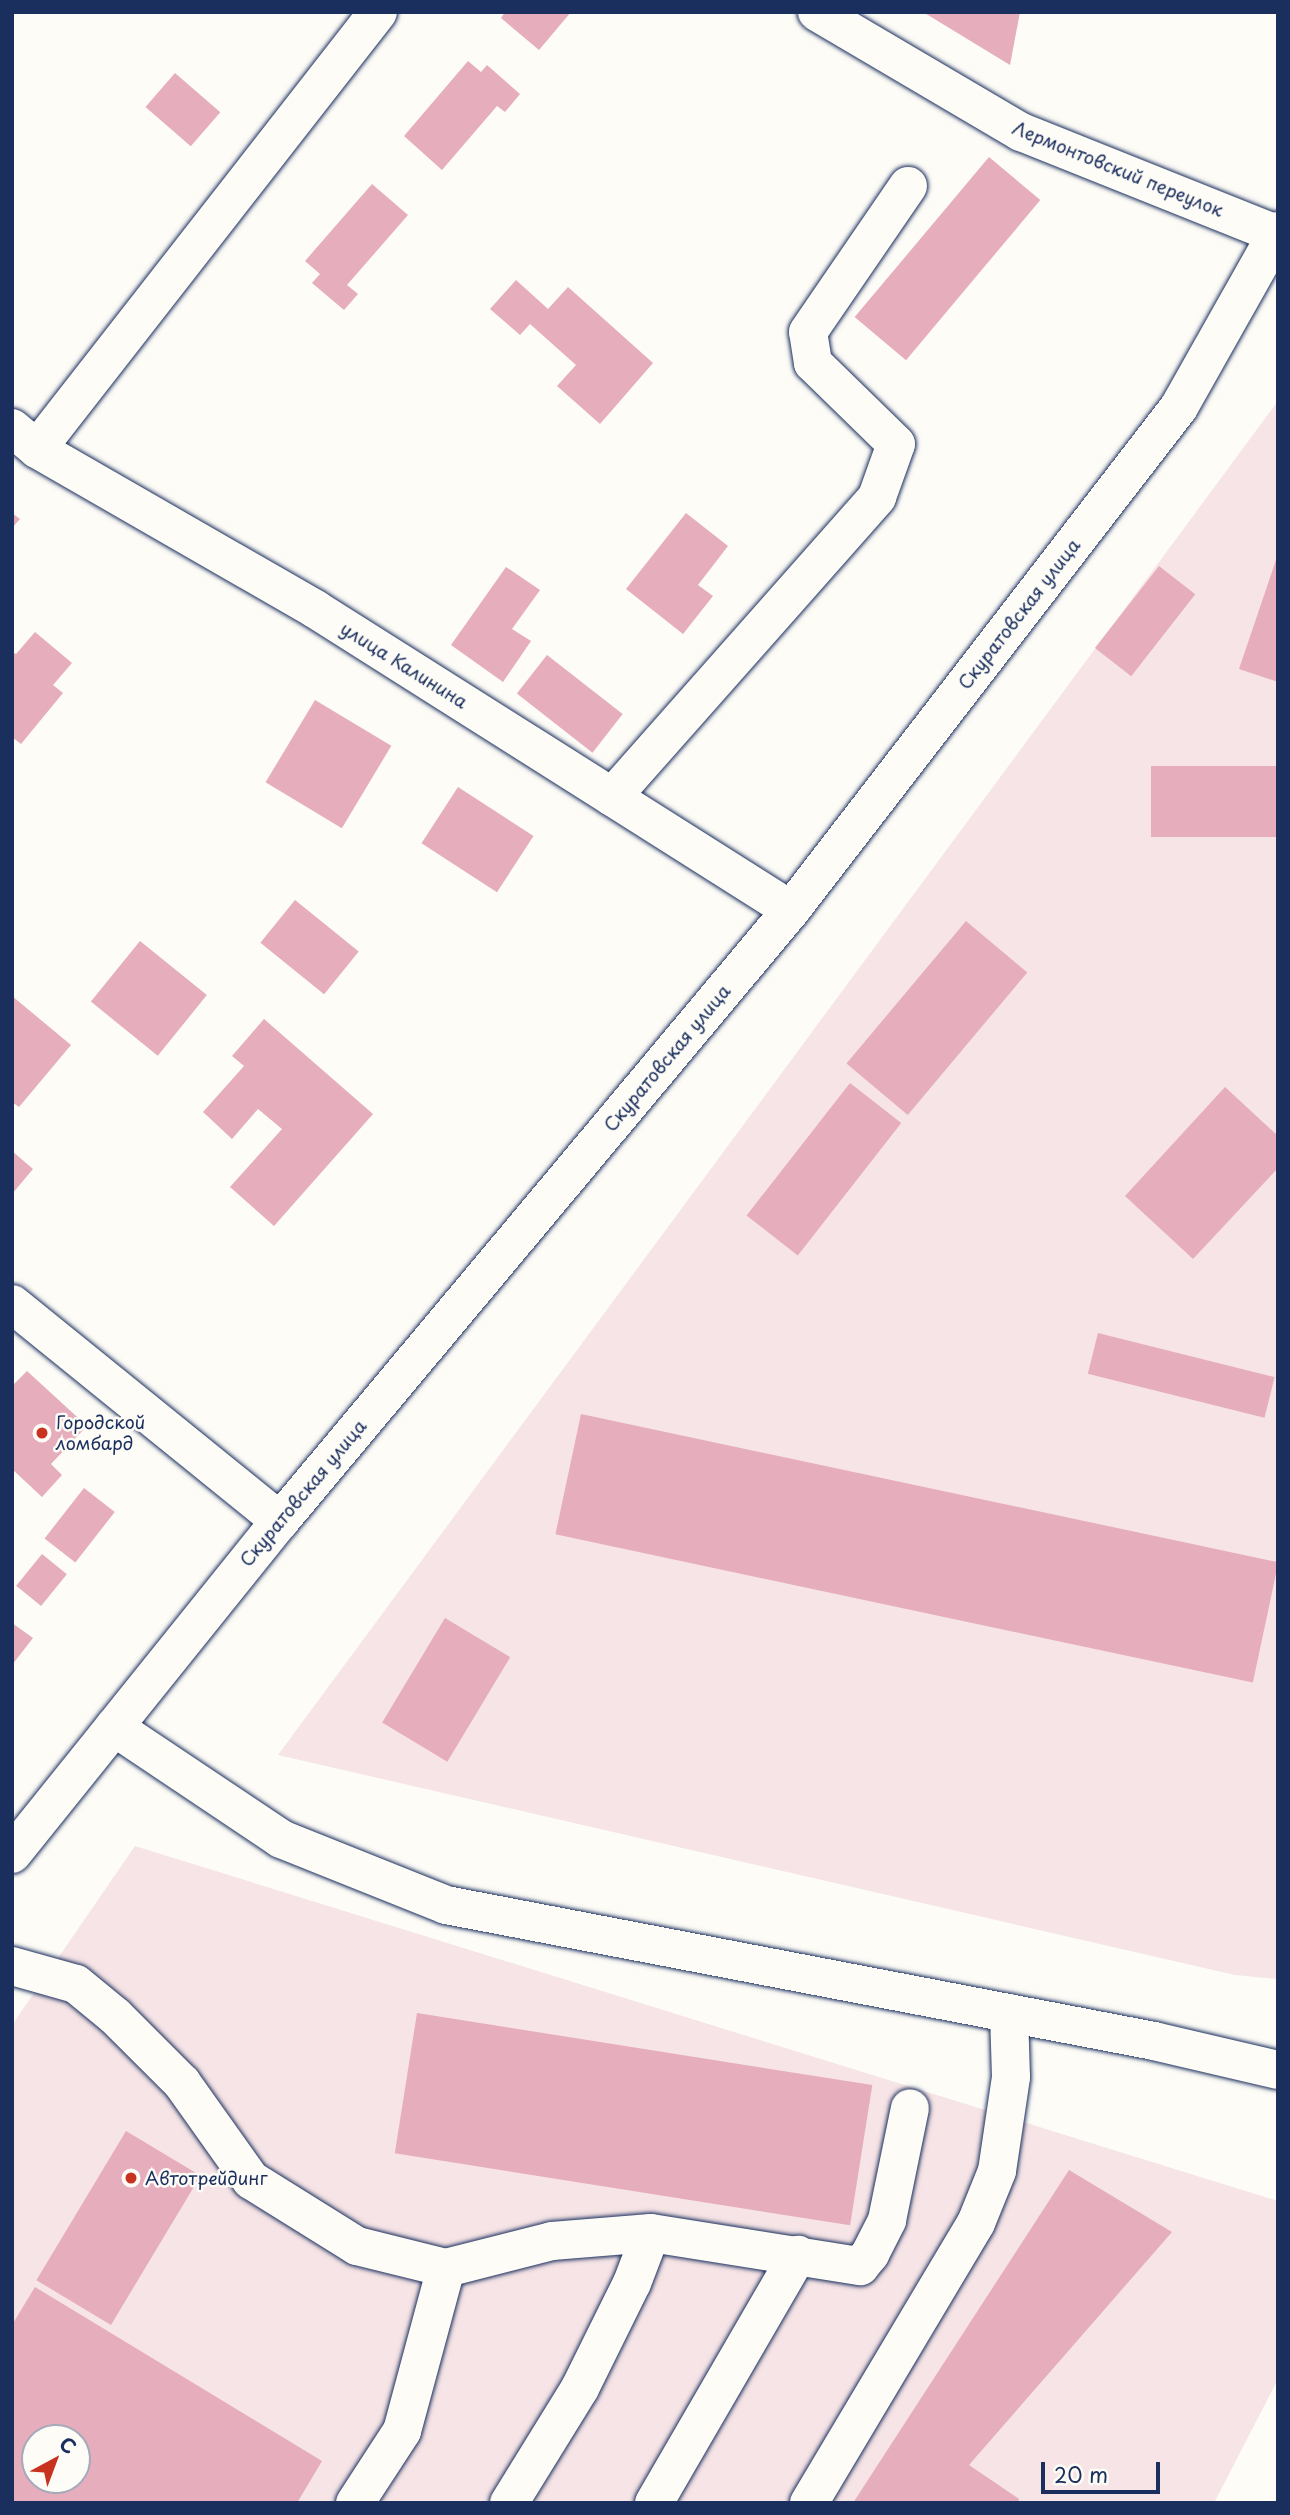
<!DOCTYPE html>
<html>
<head>
<meta charset="utf-8">
<style>
  body { margin:0 }
  #map { position:relative; width:1290px; height:2515px; overflow:hidden; background:#fdfcf7; font-family:"Playpen Sans",sans-serif }
  div>[style] { position:absolute }
  .built>* { inset:0; background:#f6e4e6 }
  .building>* { inset:0; background:#e6adbd; transform-origin:0 0 }
  .roads { filter:drop-shadow(0 0 2px #1b2f5e) drop-shadow(0 0 2px #1b2f5e) }
  .minor>* { height:38px; margin:-19px; padding:0 19px; transform-origin:19px; border-radius:19px; background:#fdfcf7 }
  .dots>* { width:19px; height:19px; translate:-50% -50%; box-sizing:border-box; border:4px solid #fdfcf7; border-radius:50% }
  span { translate:-50% -50%; white-space:nowrap; text-align:center; line-height:1.15; -webkit-text-stroke:5px #fdfcf7; paint-order:stroke }
  .street-label { font-size:18px; color:#1b2f5e }
  .poi-label { font-size:18px; color:#1b2f5e }
  .left { translate:0 -50%; text-align:left }
  .frame { position:absolute; inset:0; border:14px solid #1b2f5e; pointer-events:none }
  .north { position:absolute; left:21px; top:2424px; width:70px; height:70px; box-sizing:border-box; background:#fdfcf7; border:2px solid #a3aaba; border-radius:50%; rotate:41deg; font-size:19px; font-weight:700; line-height:28px; text-align:center; color:#1b2f5e }
  .north::after { content:''; display:block; margin:auto; width:24px; height:32px; background:#c8321e; clip-path:polygon(50% 0,100% 100%,50% 72%,0 100%) }
  .scale { position:absolute; left:1041px; top:2462px; width:119px; height:32px; box-sizing:border-box; border:4px solid #1b2f5e; border-top:0; padding-left:9px; font-size:21px; line-height:24px; white-space:nowrap; color:#1b2f5e; -webkit-text-stroke:5px #fdfcf7; paint-order:stroke }
</style>
</head>
<body>
<div id="map">
  <div class="built">
    <i style="clip-path:polygon(1278px 401px,1278px 1979px,1235px 1975px,278px 1755px)"></i>
    <i style="clip-path:polygon(evenodd,135px 1846px,1278px 2201px,1278px 2379px,1214px 2503px,12px 2503px,12px 2025px,135px 1846px,35px 2438px,77px 2438px,77px 2480px,35px 2480px,35px 2438px)"></i>
  </div>
  <div class="building">
    <i style="clip-path:polygon(505px 12px,571px 12px,539px 50px,501px 18px)"></i>
    <i style="clip-path:polygon(923px 12px,1020px 12px,1010px 65px)"></i>
    <i style="clip-path:polygon(468px 61px,481px 72px,487px 65px,520px 94px,505px 112px,497px 106px,442px 170px,404px 136px)"></i>
    <i style="left:175px;top:73px;width:60px;height:45px;rotate:41deg"></i>
    <i style="left:989px;top:157px;width:67px;height:209px;rotate:40deg"></i>
    <i style="clip-path:polygon(372px 184px,408px 215px,347px 285px,358px 294px,344px 310px,312px 283px,320px 274px,305px 261px)"></i>
    <i style="clip-path:polygon(516px 280px,548px 309px,568px 287px,653px 363px,600px 424px,557px 386px,576px 365px,530px 324px,520px 335px,490px 309px)"></i>
    <i style="clip-path:polygon(12px 513px,20px 519px,12px 528px)"></i>
    <i style="clip-path:polygon(686px 513px,728px 546px,698px 585px,713px 596px,683px 634px,626px 589px)"></i>
    <i style="clip-path:polygon(1277px 557px,1278px 557px,1278px 682px,1239px 669px)"></i>
    <i style="left:1159px;top:566px;width:46px;height:104px;rotate:38deg"></i>
    <i style="clip-path:polygon(506px 567px,540px 590px,512px 629px,531px 641px,503px 682px,451px 645px)"></i>
    <i style="clip-path:polygon(35px 632px,72px 663px,53px 685px,63px 693px,21px 744px,12px 737px,12px 652px,16px 654px)"></i>
    <i style="left:547px;top:655px;width:96px;height:49px;rotate:38deg"></i>
    <i style="left:315px;top:700px;width:89px;height:96px;rotate:31deg"></i>
    <i style="left:1151px;top:766px;width:127px;height:71px"></i>
    <i style="left:458px;top:787px;width:90px;height:67px;rotate:33deg"></i>
    <i style="left:295px;top:900px;width:82px;height:55px;rotate:39deg"></i>
    <i style="left:966px;top:921px;width:80px;height:186px;rotate:40deg"></i>
    <i style="left:140px;top:941px;width:86px;height:78px;rotate:39deg"></i>
    <i style="clip-path:polygon(12px 996px,71px 1045px,19px 1107px,12px 1102px)"></i>
    <i style="clip-path:polygon(264px 1019px,373px 1114px,274px 1226px,230px 1187px,282px 1129px,258px 1109px,232px 1139px,203px 1112px,244px 1066px,232px 1056px)"></i>
    <i style="left:850px;top:1083px;width:65px;height:168px;rotate:38deg"></i>
    <i style="clip-path:polygon(1225px 1087px,1278px 1136px,1278px 1168px,1193px 1259px,1125px 1196px)"></i>
    <i style="clip-path:polygon(12px 1151px,33px 1169px,12px 1194px)"></i>
    <i style="left:1098px;top:1333px;width:182px;height:42px;rotate:14deg"></i>
    <i style="clip-path:polygon(27px 1371px,87px 1426px,51px 1464px,62px 1475px,42px 1497px,12px 1469px,12px 1386px)"></i>
    <i style="left:581px;top:1414px;width:713px;height:123px;rotate:12deg"></i>
    <i style="left:84px;top:1488px;width:39px;height:64px;rotate:38deg"></i>
    <i style="left:42px;top:1554px;width:32px;height:41px;rotate:39deg"></i>
    <i style="left:445px;top:1618px;width:76px;height:122px;rotate:31deg"></i>
    <i style="clip-path:polygon(12px 1623px,33px 1638px,12px 1665px)"></i>
    <i style="left:417px;top:2013px;width:461px;height:142px;rotate:9deg"></i>
    <i style="left:126px;top:2131px;width:87px;height:174px;rotate:31deg"></i>
    <i style="clip-path:polygon(1069px 2170px,1172px 2232px,969px 2465px,1019px 2499px,1018px 2503px,853px 2503px)"></i>
    <i style="clip-path:polygon(evenodd,35px 2287px,322px 2461px,297px 2503px,12px 2503px,12px 2325px,35px 2287px,35px 2438px,77px 2438px,77px 2480px,35px 2480px,35px 2438px)"></i>
  </div>
  <div class="roads">
    <div class="minor">
      <i style="left:817px;top:12px;width:237px;rotate:30.5deg"></i>
      <i style="left:1021px;top:132px;width:277px;rotate:21.8deg"></i>
      <i style="left:12px;top:428px;width:33px;rotate:40deg"></i>
      <i style="left:37px;top:449px;width:321px;rotate:29.9deg"></i>
      <i style="left:315px;top:609px;width:563px;rotate:32.31deg"></i>
      <i style="left:37px;top:449px;width:554px;rotate:-52.03deg"></i>
      <i style="left:612px;top:797px;width:400px;rotate:-48.5deg"></i>
      <i style="left:877px;top:497px;width:56px;rotate:-70.3deg"></i>
      <i style="left:896px;top:444px;width:116px;rotate:-135.7deg"></i>
      <i style="left:813px;top:363px;width:31px;rotate:-99deg"></i>
      <i style="left:808px;top:332px;width:177px;rotate:-55.6deg"></i>
      <i style="left:12px;top:1304px;width:345px;rotate:39deg"></i>
      <i style="left:114px;top:1727px;width:201px;rotate:33.8deg"></i>
      <i style="left:281px;top:1839px;width:178px;rotate:21.8deg"></i>
      <i style="left:446px;top:1905px;width:721px;rotate:10.87deg"></i>
      <i style="left:1154px;top:2041px;width:127px;rotate:13.2deg"></i>
      <i style="left:12px;top:1854px;width:427px;rotate:-51.2deg"></i>
      <i style="left:280px;top:1521px;width:797px;rotate:-50.09deg"></i>
      <i style="left:791px;top:910px;width:635px;rotate:-52.35deg"></i>
      <i style="left:1179px;top:407px;width:202px;rotate:-60.6deg"></i>
      <i style="left:12px;top:1966px;width:66px;rotate:15.7deg"></i>
      <i style="left:76px;top:1984px;width:50px;rotate:39.4deg"></i>
      <i style="left:115px;top:2016px;width:95px;rotate:45deg"></i>
      <i style="left:182px;top:2083px;width:119px;rotate:54.6deg"></i>
      <i style="left:251px;top:2180px;width:125px;rotate:31.9deg"></i>
      <i style="left:357px;top:2246px;width:92px;rotate:13.9deg"></i>
      <i style="left:446px;top:2268px;width:169px;rotate:105.1deg"></i>
      <i style="left:402px;top:2431px;width:86px;rotate:123.1deg"></i>
      <i style="left:446px;top:2268px;width:109px;rotate:-14.3deg"></i>
      <i style="left:552px;top:2241px;width:99px;rotate:-4.6deg"></i>
      <i style="left:651px;top:2233px;width:212px;rotate:9deg"></i>
      <i style="left:860px;top:2266px;width:16px;rotate:-50deg"></i>
      <i style="left:870px;top:2254px;width:38px;rotate:-63deg"></i>
      <i style="left:887px;top:2220px;width:114px;rotate:-78.4deg"></i>
      <i style="left:509px;top:2503px;width:135px;rotate:-58.3deg"></i>
      <i style="left:580px;top:2388px;width:117px;rotate:-63.7deg"></i>
      <i style="left:632px;top:2283px;width:53px;rotate:-69.2deg"></i>
      <i style="left:654px;top:2503px;width:287px;rotate:-59.9deg"></i>
      <i style="left:809px;top:2503px;width:326px;rotate:-59.2deg"></i>
      <i style="left:976px;top:2223px;width:56px;rotate:-68deg"></i>
      <i style="left:997px;top:2171px;width:95px;rotate:-81.5deg"></i>
      <i style="left:1011px;top:2077px;width:64px;rotate:-91.8deg"></i>
    </div>
  </div>
  <div class="dots">
    <i style="left:42px;top:1433px;background:#c8321e"></i>
    <i style="left:131px;top:2178px;background:#c8321e"></i>
  </div>
  <div class="street-label">
    <span style="left:1118px;top:169px;rotate:22deg">Лермонтовский переулок</span>
    <span style="left:1019px;top:614px;rotate:-52deg">Скуратовская улица</span>
    <span style="left:404px;top:665px;rotate:32deg">улица Калинина</span>
    <span style="left:667px;top:1058px;rotate:-50deg">Скуратовская улица</span>
    <span style="left:303px;top:1493px;rotate:-50deg">Скуратовская улица</span>
  </div>
  <div class="poi-label">
    <span class="left" style="left:56px;top:1433px">Городской<br>ломбард</span>
    <span class="left" style="left:145px;top:2178px">Автотрейдинг</span>
  </div>
  <div class="frame"></div>
  <div class="north">С</div>
  <div class="scale">20 m</div>
</div>
</body>
</html>
